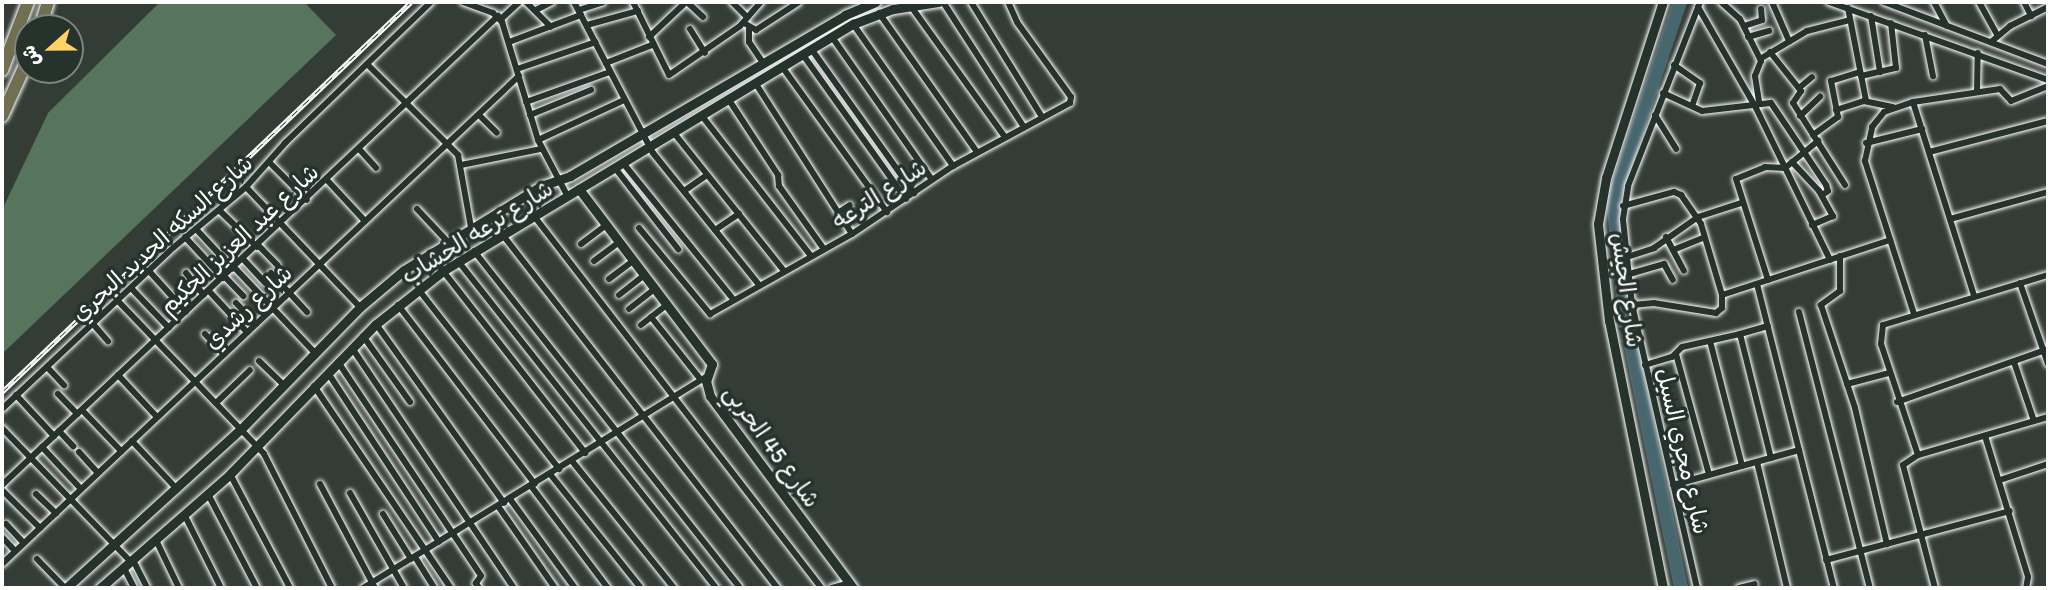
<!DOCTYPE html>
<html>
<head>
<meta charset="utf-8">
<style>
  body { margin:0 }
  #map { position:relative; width:2050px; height:590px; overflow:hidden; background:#343c36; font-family:Itim,"Playpen Sans Arabic",sans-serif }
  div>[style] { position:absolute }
  .green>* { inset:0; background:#57745c }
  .river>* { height:14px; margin:-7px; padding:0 7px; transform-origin:7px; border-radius:7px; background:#48666e }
  .roads { filter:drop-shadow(0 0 2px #fff) drop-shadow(0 0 2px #fff) }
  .street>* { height:6px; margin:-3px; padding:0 3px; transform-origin:3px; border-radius:3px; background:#26332d }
  .secondary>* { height:9px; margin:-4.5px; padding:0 4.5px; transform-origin:4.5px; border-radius:4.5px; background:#26332d }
  .highway>* { height:12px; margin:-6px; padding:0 6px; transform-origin:6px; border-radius:6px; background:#716f52 }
  .rail>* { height:5px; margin-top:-2.5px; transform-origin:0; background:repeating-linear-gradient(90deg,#26332d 0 8px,#fff 0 16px); box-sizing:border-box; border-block:2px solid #fff }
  span { translate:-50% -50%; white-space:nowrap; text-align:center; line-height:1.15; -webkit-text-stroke:7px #26332d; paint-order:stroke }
  .street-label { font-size:23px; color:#fff }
  .frame { position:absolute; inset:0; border:4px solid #fff; pointer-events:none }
  .north { position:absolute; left:14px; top:14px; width:70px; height:70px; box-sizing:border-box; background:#26332d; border:2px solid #7d8581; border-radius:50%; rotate:249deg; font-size:19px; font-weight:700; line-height:28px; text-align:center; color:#fff }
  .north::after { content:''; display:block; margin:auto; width:24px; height:32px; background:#ffd166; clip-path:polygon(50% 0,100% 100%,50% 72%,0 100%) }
</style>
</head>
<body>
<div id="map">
  <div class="green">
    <i style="clip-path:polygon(160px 2px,304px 2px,336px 35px,2px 354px,2px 210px,48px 113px)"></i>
  </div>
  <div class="river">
    <i style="left:1680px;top:2px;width:210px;rotate:108.6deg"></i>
    <i style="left:1613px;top:201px;width:122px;rotate:83.9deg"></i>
    <i style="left:1626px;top:322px;width:272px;rotate:78.3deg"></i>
  </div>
  <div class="roads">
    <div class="street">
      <i style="left:463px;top:2px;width:32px;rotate:20deg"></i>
      <i style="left:493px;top:13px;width:13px;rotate:45deg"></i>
      <i style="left:502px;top:22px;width:123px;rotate:73deg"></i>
      <i style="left:538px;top:140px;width:64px;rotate:62.2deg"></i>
      <i style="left:526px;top:2px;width:35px;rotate:45deg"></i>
      <i style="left:574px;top:2px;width:170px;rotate:62.4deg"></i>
      <i style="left:653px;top:153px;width:169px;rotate:51.2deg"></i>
      <i style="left:633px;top:2px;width:81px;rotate:63.7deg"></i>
      <i style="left:669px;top:75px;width:86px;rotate:-34.6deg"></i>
      <i style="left:740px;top:26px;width:32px;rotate:-49deg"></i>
      <i style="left:687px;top:2px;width:22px;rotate:43deg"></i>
      <i style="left:732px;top:2px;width:21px;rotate:45deg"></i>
      <i style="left:943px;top:2px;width:149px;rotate:57.1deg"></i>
      <i style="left:971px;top:2px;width:135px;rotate:58.3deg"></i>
      <i style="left:1721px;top:2px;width:25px;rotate:42deg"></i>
      <i style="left:1740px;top:19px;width:47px;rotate:63.4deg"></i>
      <i style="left:1761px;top:61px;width:16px;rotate:112deg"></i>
      <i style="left:1755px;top:76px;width:26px;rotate:81deg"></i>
      <i style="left:1772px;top:2px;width:43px;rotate:66.4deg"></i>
      <i style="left:1829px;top:2px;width:232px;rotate:19.6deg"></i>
      <i style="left:1884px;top:2px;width:175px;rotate:20.7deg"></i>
      <i style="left:1934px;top:2px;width:27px;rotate:62deg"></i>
      <i style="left:1979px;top:2px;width:37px;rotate:61deg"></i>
      <i style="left:2024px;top:2px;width:16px;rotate:63deg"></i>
      <i style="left:910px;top:5px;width:163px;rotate:54.3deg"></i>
      <i style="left:1698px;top:7px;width:116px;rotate:60.1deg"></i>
      <i style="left:1756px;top:108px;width:169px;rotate:64deg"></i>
      <i style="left:1848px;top:8px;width:95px;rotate:79deg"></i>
      <i style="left:536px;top:10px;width:18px;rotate:-27deg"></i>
      <i style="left:579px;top:10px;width:25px;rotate:-18deg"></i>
      <i style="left:879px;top:13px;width:170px;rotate:54.8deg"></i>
      <i style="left:1871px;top:16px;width:57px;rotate:80.9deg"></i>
      <i style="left:501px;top:19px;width:25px;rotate:-43deg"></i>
      <i style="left:744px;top:23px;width:14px;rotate:30deg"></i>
      <i style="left:756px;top:30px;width:51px;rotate:-33.1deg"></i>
      <i style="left:853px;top:24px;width:174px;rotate:54.8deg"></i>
      <i style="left:587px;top:25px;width:53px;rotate:-15.4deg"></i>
      <i style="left:1744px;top:26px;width:19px;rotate:-18deg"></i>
      <i style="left:1762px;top:20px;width:11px;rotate:-95deg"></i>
      <i style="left:690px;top:29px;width:28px;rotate:58deg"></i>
      <i style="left:749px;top:29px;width:13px;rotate:90deg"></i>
      <i style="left:749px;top:42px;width:25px;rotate:56deg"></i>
      <i style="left:1925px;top:35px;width:42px;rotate:79deg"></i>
      <i style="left:649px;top:37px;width:51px;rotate:-43.4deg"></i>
      <i style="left:832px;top:37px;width:174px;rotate:55deg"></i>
      <i style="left:1748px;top:37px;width:22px;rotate:-16deg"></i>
      <i style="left:509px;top:42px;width:77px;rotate:-20.6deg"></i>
      <i style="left:1991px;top:42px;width:25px;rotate:-40deg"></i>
      <i style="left:2010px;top:26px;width:42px;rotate:-26.6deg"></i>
      <i style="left:812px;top:50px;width:176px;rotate:54.5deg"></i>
      <i style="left:1770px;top:52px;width:50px;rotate:51.5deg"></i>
      <i style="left:1801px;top:91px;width:14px;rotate:124deg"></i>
      <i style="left:1793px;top:103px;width:97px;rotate:57.6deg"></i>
      <i style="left:803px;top:55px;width:177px;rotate:54.4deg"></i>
      <i style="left:1760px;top:59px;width:55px;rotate:-30.8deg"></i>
      <i style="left:1807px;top:31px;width:44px;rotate:-14.3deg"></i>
      <i style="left:606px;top:63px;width:49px;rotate:-21.4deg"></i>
      <i style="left:367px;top:64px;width:129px;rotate:45deg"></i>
      <i style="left:458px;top:155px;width:73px;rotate:79.8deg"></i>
      <i style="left:1674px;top:65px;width:32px;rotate:35deg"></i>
      <i style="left:1700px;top:83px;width:24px;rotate:109deg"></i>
      <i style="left:783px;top:68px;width:178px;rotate:54.2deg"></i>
      <i style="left:517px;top:69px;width:83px;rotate:-18.9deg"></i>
      <i style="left:1861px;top:76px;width:36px;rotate:-13deg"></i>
      <i style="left:1896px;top:68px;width:45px;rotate:-96.3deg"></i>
      <i style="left:756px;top:84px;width:178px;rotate:57.4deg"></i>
      <i style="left:1799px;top:88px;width:17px;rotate:-40deg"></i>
      <i style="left:1977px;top:92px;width:39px;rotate:-89deg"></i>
      <i style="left:1663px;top:93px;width:43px;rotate:24.8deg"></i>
      <i style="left:1702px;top:111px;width:69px;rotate:-6.6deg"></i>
      <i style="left:1771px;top:103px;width:99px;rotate:56.1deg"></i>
      <i style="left:1826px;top:185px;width:6px;rotate:72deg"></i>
      <i style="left:1828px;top:191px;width:7px;rotate:146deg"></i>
      <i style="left:729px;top:100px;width:90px;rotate:56.8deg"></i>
      <i style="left:778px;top:175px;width:11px;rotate:85deg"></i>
      <i style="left:779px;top:186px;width:77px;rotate:54.5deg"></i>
      <i style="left:526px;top:102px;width:89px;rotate:-19.7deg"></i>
      <i style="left:1913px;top:102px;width:203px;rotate:72.5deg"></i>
      <i style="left:1836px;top:110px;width:29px;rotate:-18deg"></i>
      <i style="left:1864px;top:101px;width:30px;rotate:12deg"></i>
      <i style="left:479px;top:115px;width:25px;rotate:45deg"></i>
      <i style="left:530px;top:115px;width:66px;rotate:-22.3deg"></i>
      <i style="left:1655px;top:115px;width:40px;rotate:58deg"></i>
      <i style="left:702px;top:116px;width:177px;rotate:52.1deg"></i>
      <i style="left:1800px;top:116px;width:28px;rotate:-44deg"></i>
      <i style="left:674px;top:133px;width:176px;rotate:51.4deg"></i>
      <i style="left:1813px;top:135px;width:31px;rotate:-36deg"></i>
      <i style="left:1838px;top:117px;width:37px;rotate:-101deg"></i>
      <i style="left:1831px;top:81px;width:30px;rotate:-17deg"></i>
      <i style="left:538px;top:140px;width:95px;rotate:-24.9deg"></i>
      <i style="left:1866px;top:143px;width:58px;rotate:-14deg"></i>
      <i style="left:360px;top:150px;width:24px;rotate:48deg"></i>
      <i style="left:1929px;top:152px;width:123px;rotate:-14.6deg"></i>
      <i style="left:1792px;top:162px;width:40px;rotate:47deg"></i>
      <i style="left:1819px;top:191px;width:29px;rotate:61deg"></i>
      <i style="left:1833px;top:216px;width:23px;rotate:157deg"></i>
      <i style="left:270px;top:163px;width:52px;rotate:45deg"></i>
      <i style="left:623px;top:163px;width:176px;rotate:51deg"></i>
      <i style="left:461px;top:165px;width:82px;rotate:-11.3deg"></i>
      <i style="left:615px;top:168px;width:103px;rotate:52.1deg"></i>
      <i style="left:327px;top:180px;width:56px;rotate:47.2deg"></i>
      <i style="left:246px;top:187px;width:166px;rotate:46.5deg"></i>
      <i style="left:684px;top:191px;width:28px;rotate:-35deg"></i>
      <i style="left:1623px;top:206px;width:53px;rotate:-15.4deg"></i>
      <i style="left:1674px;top:192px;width:8px;rotate:23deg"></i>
      <i style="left:1681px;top:195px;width:35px;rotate:55deg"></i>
      <i style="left:1701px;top:224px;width:74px;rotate:73.5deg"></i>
      <i style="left:1722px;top:295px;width:13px;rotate:90deg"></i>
      <i style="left:1722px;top:308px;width:8px;rotate:140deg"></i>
      <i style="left:1716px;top:313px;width:63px;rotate:-170.8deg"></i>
      <i style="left:1654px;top:303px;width:22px;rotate:175deg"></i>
      <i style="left:417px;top:209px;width:44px;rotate:46.8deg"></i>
      <i style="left:219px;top:210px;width:53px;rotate:44.2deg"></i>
      <i style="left:838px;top:213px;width:14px;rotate:-34deg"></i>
      <i style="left:534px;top:216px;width:470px;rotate:52.3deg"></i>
      <i style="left:1950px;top:219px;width:102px;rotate:-15.4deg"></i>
      <i style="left:639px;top:228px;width:112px;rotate:50.5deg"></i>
      <i style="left:710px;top:314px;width:163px;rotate:-29.4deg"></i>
      <i style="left:852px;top:234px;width:122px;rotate:-34deg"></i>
      <i style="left:953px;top:166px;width:133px;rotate:-28.3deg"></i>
      <i style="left:1070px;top:103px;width:6px;rotate:-81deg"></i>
      <i style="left:1071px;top:97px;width:92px;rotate:-125.8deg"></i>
      <i style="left:1017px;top:22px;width:22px;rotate:-114deg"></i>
      <i style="left:196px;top:229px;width:54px;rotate:47.2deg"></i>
      <i style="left:715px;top:230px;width:29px;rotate:-34deg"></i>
      <i style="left:502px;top:234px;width:449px;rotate:52.1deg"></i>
      <i style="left:185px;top:237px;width:56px;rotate:47.2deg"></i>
      <i style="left:1666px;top:237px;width:38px;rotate:62deg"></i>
      <i style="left:581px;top:244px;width:31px;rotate:-37deg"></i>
      <i style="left:258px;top:245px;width:28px;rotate:46deg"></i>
      <i style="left:1673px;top:250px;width:32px;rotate:-22deg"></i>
      <i style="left:474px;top:251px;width:429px;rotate:51.7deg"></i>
      <i style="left:429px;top:253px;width:254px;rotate:52deg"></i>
      <i style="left:1840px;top:256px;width:35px;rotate:90deg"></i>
      <i style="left:1840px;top:291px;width:24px;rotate:144deg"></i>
      <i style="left:1821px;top:305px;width:108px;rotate:71.7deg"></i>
      <i style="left:1855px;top:408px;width:140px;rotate:76.8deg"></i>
      <i style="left:1624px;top:258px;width:32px;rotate:-18deg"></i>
      <i style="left:1654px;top:248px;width:54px;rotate:-35.2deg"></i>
      <i style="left:1698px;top:217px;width:45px;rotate:-18deg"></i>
      <i style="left:243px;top:259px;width:33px;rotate:47deg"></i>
      <i style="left:458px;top:261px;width:417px;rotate:51.7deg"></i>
      <i style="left:594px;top:261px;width:31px;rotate:-37deg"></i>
      <i style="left:234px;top:267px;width:118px;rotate:46.7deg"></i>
      <i style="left:149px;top:271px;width:55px;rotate:47.9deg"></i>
      <i style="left:186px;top:273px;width:28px;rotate:51deg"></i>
      <i style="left:271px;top:273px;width:53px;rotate:47.3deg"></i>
      <i style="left:1626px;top:275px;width:40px;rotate:-16deg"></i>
      <i style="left:1664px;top:264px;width:18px;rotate:61deg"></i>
      <i style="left:224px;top:276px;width:28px;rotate:46deg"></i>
      <i style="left:609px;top:279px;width:31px;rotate:-37deg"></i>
      <i style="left:1768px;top:280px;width:106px;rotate:-107.6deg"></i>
      <i style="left:1736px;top:179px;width:31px;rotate:-22deg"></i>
      <i style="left:1765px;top:167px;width:20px;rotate:3deg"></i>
      <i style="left:1785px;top:168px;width:43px;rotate:-39.3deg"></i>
      <i style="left:2020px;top:283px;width:86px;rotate:70.9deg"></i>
      <i style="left:1757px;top:284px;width:314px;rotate:75.8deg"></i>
      <i style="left:131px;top:288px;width:55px;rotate:46.5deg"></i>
      <i style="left:418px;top:289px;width:229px;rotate:51.9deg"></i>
      <i style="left:209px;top:291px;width:56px;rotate:47.2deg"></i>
      <i style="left:619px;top:295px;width:33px;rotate:-38deg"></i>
      <i style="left:1722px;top:295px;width:177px;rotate:-18.1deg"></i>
      <i style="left:118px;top:301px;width:211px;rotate:46.3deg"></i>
      <i style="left:264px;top:454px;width:150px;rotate:63.1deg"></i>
      <i style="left:236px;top:303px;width:29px;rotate:46deg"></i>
      <i style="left:398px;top:305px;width:225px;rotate:52.6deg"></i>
      <i style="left:629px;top:309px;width:33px;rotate:-38deg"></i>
      <i style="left:1799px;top:312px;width:285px;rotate:75.6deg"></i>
      <i style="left:1914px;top:314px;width:161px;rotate:-107.8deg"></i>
      <i style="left:1865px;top:161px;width:35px;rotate:-78deg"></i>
      <i style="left:1872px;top:127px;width:19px;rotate:-51deg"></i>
      <i style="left:1884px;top:112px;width:31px;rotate:-19deg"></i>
      <i style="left:1913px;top:102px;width:88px;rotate:-8.5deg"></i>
      <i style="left:2000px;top:89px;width:16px;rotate:47deg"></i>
      <i style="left:2011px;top:101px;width:40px;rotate:-22deg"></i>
      <i style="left:651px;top:317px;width:80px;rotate:51.6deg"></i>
      <i style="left:93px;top:324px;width:23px;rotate:49deg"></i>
      <i style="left:376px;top:324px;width:220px;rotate:54.4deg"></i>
      <i style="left:641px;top:325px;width:33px;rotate:-38deg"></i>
      <i style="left:205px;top:334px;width:28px;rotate:46deg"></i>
      <i style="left:1740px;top:334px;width:29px;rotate:-16deg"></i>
      <i style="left:363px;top:336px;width:81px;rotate:54.5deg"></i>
      <i style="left:1710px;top:341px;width:129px;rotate:75.6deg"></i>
      <i style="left:352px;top:348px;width:290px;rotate:56deg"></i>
      <i style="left:1676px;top:354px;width:125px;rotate:74.7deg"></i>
      <i style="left:259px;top:361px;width:35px;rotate:44deg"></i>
      <i style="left:338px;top:362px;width:257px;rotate:56.2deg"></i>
      <i style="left:481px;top:576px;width:9px;rotate:126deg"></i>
      <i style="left:476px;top:583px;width:6px;rotate:59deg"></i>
      <i style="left:2014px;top:362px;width:62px;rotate:71.3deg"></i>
      <i style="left:1645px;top:365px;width:28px;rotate:-17deg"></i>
      <i style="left:1672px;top:357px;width:14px;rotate:-45deg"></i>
      <i style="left:1682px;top:347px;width:59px;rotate:-12.6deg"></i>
      <i style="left:1740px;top:334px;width:128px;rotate:76deg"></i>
      <i style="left:47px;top:367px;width:25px;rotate:47deg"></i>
      <i style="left:328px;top:373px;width:202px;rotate:56.7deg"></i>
      <i style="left:118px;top:375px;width:57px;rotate:47.1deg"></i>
      <i style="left:1847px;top:384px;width:43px;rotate:-14.7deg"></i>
      <i style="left:314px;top:386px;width:244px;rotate:55.9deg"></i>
      <i style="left:58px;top:394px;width:28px;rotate:46deg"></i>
      <i style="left:16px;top:395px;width:56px;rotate:47.2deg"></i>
      <i style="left:1897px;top:402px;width:160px;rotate:-19.3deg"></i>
      <i style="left:216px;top:403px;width:47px;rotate:-44.1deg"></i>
      <i style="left:2px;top:409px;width:236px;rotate:-43.3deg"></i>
      <i style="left:174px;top:247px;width:94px;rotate:-39.8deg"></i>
      <i style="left:246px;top:187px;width:59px;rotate:-48.4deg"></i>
      <i style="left:285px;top:143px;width:203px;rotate:-44deg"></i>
      <i style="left:82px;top:410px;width:57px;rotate:46.4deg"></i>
      <i style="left:2px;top:428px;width:186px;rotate:46.1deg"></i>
      <i style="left:59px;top:431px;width:21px;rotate:47deg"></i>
      <i style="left:1985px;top:436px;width:147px;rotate:73deg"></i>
      <i style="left:2028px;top:577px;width:11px;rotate:100deg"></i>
      <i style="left:132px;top:441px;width:64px;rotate:46.9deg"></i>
      <i style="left:42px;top:447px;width:57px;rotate:47.1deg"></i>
      <i style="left:79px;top:452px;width:28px;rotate:48deg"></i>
      <i style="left:1918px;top:455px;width:117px;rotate:-108.4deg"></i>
      <i style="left:1881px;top:344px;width:19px;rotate:-84deg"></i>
      <i style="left:1883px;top:325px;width:172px;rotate:-16.9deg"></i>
      <i style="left:572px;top:461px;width:163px;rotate:51.2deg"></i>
      <i style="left:1757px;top:462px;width:130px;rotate:76.6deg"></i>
      <i style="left:230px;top:474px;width:129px;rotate:62.2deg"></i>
      <i style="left:550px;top:474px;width:146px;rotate:51.4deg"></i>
      <i style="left:2000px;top:480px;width:51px;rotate:-18.4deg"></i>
      <i style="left:320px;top:484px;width:118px;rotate:62.1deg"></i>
      <i style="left:2px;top:485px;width:683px;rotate:-43.4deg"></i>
      <i style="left:1673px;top:485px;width:131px;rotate:-15.5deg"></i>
      <i style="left:531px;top:486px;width:128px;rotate:53deg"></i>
      <i style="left:2px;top:490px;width:54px;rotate:45deg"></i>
      <i style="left:350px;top:493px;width:109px;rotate:60.4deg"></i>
      <i style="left:36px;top:494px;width:28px;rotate:44deg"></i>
      <i style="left:208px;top:494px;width:106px;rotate:62.5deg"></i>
      <i style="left:510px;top:499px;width:110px;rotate:53.9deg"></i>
      <i style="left:498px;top:506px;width:100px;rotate:55.2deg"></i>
      <i style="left:383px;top:514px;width:53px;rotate:58.1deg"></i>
      <i style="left:185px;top:516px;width:80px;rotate:63.4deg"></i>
      <i style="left:6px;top:524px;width:26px;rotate:47deg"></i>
      <i style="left:2px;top:537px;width:19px;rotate:47deg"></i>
      <i style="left:156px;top:540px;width:53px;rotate:64.4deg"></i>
      <i style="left:415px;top:557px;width:36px;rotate:58deg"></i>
      <i style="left:37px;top:559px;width:40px;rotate:46deg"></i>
      <i style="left:133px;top:560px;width:31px;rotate:63deg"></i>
      <i style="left:1826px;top:560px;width:190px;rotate:-14.9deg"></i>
      <i style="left:2px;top:564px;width:711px;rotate:-43.35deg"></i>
      <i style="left:124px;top:568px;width:22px;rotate:63deg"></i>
      <i style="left:363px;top:588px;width:404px;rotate:-31.6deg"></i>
      <i style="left:832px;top:588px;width:18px;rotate:-16deg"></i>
      <i style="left:1697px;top:588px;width:290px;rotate:-102.9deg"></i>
      <i style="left:1632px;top:305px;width:86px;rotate:-96deg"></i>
      <i style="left:1623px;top:219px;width:33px;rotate:-81deg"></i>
      <i style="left:1628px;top:186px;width:198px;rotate:-68.6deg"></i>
      <i style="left:1739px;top:588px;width:16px;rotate:-14deg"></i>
      <i style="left:1935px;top:588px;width:127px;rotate:-104.6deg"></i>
      <i style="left:1903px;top:465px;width:18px;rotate:-34deg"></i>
      <i style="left:1918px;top:455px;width:135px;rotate:-16.3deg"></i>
    </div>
    <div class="secondary">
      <i style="left:579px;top:189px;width:220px;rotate:52.8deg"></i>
      <i style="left:712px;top:364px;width:18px;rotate:109deg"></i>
      <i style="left:706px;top:381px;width:16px;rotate:75deg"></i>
      <i style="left:710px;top:396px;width:239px;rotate:53.3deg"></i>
      <i style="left:66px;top:588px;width:236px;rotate:-42.3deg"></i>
      <i style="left:241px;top:429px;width:170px;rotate:-45.7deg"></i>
      <i style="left:360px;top:307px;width:57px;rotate:-40.1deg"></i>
      <i style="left:404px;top:270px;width:161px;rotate:-31.5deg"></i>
      <i style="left:541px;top:186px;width:31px;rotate:-19deg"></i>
      <i style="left:570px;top:176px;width:319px;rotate:-30.3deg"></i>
      <i style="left:845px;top:15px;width:33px;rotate:-23deg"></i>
      <i style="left:100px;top:588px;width:173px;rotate:-41.2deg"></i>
      <i style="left:230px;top:474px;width:209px;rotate:-45.8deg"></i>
      <i style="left:376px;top:324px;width:85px;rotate:-38.3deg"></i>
      <i style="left:443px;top:271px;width:479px;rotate:-31.1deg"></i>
      <i style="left:853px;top:24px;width:43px;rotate:-20.6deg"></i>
      <i style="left:893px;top:9px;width:46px;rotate:-8.8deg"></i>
      <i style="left:1663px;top:588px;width:272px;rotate:-101.4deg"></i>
      <i style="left:1609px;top:321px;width:98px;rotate:-96.5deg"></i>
      <i style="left:1598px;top:224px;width:47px;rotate:-80.1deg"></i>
      <i style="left:1606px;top:178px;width:185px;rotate:-72.1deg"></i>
    </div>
    <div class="highway">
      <i style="left:40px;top:28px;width:27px;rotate:-73deg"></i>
      <i style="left:2px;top:70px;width:73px;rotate:-69.1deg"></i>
      <i style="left:2px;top:116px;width:63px;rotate:-65.5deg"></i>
    </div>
  </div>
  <div class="rail">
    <i style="left:2px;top:392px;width:565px;rotate:-43.64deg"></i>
  </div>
  <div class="street-label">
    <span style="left:879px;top:194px;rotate:-33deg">شارع الترعه</span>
    <span style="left:477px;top:232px;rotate:-32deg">شارع ترعه الخشاب</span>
    <span style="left:162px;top:238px;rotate:-42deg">شارع السكه الحديد البحري</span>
    <span style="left:239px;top:239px;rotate:-43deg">شارع عبد العزيز الحكيم</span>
    <span style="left:1627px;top:290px;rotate:82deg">شارع الجيش</span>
    <span style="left:248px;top:307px;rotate:-43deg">شارع رشدي</span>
    <span style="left:772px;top:446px;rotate:54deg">شارع 45 الحربي</span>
    <span style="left:1683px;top:451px;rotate:77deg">شارع مجري السيل</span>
  </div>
  <div class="frame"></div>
  <div class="north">ش</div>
</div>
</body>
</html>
